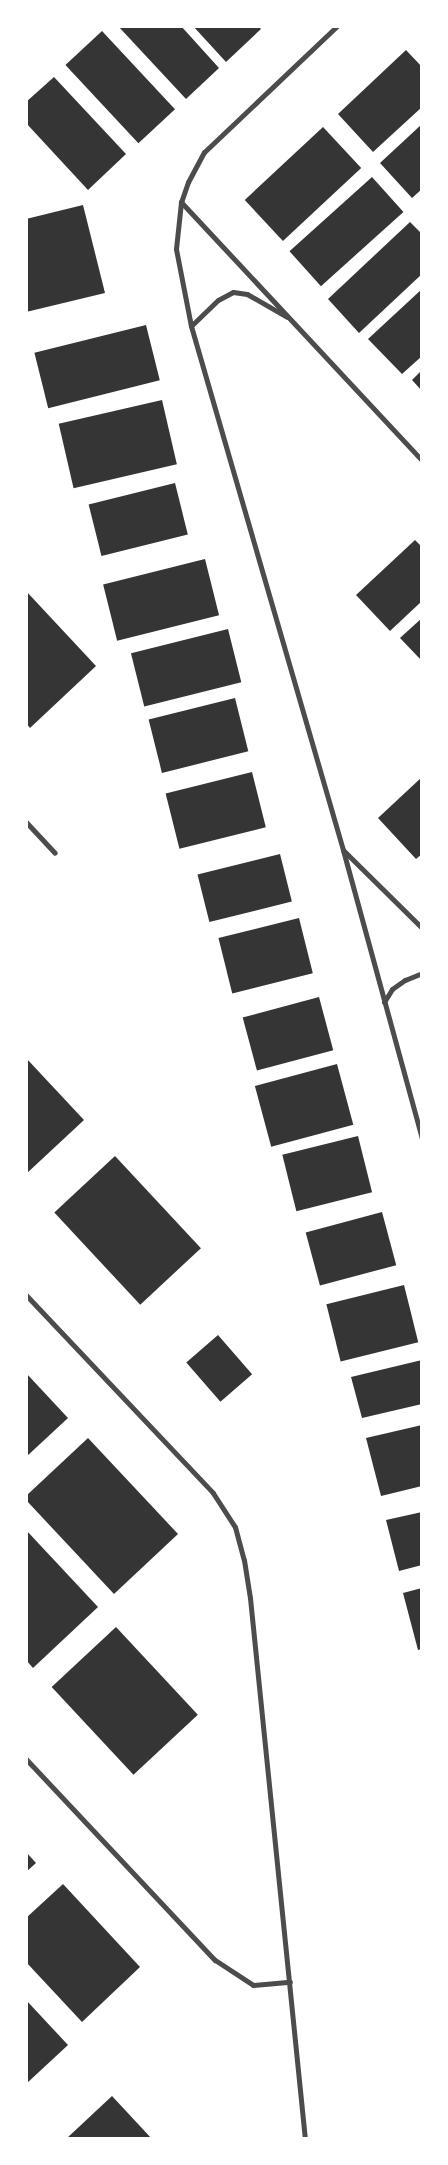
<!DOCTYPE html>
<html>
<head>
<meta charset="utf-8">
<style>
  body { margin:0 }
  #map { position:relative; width:448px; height:2165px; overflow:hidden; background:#fff; font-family:"Source Sans 3",sans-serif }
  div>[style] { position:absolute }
  .building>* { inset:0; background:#353535; transform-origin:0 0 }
  .minor>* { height:5px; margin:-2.5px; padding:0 2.5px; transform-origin:2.5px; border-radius:2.5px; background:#4c4c4c }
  span { translate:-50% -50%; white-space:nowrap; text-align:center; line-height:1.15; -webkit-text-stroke:4px #fff; paint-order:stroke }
  .frame { position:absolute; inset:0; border:28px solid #fff; pointer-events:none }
</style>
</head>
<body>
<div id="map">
  <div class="building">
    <i style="clip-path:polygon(118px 26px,181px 26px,219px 68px,186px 99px)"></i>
    <i style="clip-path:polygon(193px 26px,258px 26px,261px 29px,226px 62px)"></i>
    <i style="left:102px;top:31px;width:107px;height:50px;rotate:47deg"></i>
    <i style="clip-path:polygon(406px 50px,422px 67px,422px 107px,373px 152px,338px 114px)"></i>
    <i style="clip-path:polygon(54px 77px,126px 154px,88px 190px,26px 123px,26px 102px)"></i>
    <i style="clip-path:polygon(422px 124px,422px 189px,412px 198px,380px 163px)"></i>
    <i style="left:323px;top:127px;width:56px;height:107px;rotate:47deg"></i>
    <i style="left:372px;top:177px;width:47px;height:111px;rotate:48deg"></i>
    <i style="clip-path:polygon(83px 205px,105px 293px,26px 312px,26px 219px)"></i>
    <i style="clip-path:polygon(410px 222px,422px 234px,422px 274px,359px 333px,328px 299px)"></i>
    <i style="clip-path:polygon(422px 289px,422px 356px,402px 374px,368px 339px)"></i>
    <i style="left:146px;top:325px;width:57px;height:115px;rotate:76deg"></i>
    <i style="clip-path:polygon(422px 370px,422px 391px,412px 380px)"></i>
    <i style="left:162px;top:400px;width:66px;height:106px;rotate:77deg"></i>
    <i style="left:175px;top:483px;width:53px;height:89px;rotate:76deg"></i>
    <i style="clip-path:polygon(415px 540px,422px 547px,422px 601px,390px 631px,356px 595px)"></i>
    <i style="left:205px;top:559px;width:58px;height:105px;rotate:76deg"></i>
    <i style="clip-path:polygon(26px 591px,96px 666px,30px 728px,26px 723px)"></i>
    <i style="clip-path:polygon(422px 618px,422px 661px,400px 638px)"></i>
    <i style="left:228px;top:629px;width:55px;height:100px;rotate:76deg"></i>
    <i style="left:235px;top:698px;width:55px;height:89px;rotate:76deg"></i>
    <i style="left:252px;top:772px;width:57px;height:89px;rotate:76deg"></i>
    <i style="clip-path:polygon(422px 777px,422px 854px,416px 859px,378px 818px)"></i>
    <i style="left:280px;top:854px;width:49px;height:85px;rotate:76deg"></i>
    <i style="left:299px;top:918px;width:57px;height:83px;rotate:76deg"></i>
    <i style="left:319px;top:997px;width:55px;height:79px;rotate:75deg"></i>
    <i style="clip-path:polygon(26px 1058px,84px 1120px,26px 1174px)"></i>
    <i style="left:337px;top:1064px;width:63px;height:85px;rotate:75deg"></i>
    <i style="left:358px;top:1136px;width:58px;height:78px;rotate:76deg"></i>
    <i style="left:115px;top:1156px;width:126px;height:83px;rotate:47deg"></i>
    <i style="left:382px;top:1212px;width:55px;height:79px;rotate:75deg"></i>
    <i style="left:404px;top:1285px;width:59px;height:80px;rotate:76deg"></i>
    <i style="left:218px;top:1335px;width:52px;height:42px;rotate:49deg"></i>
    <i style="clip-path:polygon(422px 1360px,422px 1404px,362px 1418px,351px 1377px)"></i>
    <i style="clip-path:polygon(26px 1373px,68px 1418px,26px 1457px)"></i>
    <i style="clip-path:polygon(422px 1425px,422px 1486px,381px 1496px,366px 1438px)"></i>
    <i style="clip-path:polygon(88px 1438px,178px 1534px,114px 1594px,26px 1500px,26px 1496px)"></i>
    <i style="clip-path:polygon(422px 1512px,422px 1565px,399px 1571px,386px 1520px)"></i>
    <i style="clip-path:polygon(26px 1530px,98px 1607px,33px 1668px,26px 1660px)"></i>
    <i style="clip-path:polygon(422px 1588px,422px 1649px,418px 1650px,403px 1593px)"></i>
    <i style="left:116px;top:1627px;width:120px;height:88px;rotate:47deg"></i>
    <i style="clip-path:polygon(26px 1852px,36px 1863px,26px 1872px)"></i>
    <i style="clip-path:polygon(63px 1884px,140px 1967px,82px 2022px,26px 1962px,26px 1918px)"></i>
    <i style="clip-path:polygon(26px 2000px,68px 2045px,26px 2084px)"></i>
    <i style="clip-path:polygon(112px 2096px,152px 2139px,66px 2139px)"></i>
  </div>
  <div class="minor">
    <i style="left:337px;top:26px;width:183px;rotate:136.5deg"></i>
    <i style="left:204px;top:152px;width:34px;rotate:118deg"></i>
    <i style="left:188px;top:182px;width:21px;rotate:109deg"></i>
    <i style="left:181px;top:202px;width:47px;rotate:96.1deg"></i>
    <i style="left:176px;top:249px;width:78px;rotate:79deg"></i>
    <i style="left:191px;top:326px;width:546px;rotate:73.82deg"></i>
    <i style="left:343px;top:850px;width:300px;rotate:74.7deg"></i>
    <i style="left:181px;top:202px;width:353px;rotate:47deg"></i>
    <i style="left:191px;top:326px;width:37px;rotate:-44deg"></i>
    <i style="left:218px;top:300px;width:17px;rotate:-28deg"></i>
    <i style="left:233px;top:292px;width:14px;rotate:8deg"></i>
    <i style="left:247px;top:294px;width:46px;rotate:29.9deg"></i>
    <i style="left:26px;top:822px;width:42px;rotate:46.9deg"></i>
    <i style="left:343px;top:850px;width:111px;rotate:44.6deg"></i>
    <i style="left:384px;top:1002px;width:15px;rotate:-58deg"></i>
    <i style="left:392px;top:989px;width:16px;rotate:-35deg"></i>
    <i style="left:405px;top:980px;width:18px;rotate:-22deg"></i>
    <i style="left:26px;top:1295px;width:272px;rotate:46.6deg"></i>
    <i style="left:213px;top:1493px;width:40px;rotate:57.1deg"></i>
    <i style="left:235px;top:1527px;width:34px;rotate:75deg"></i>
    <i style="left:244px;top:1560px;width:38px;rotate:81deg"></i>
    <i style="left:250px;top:1598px;width:544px;rotate:84.2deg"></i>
    <i style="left:26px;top:1759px;width:276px;rotate:46.8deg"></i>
    <i style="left:215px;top:1960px;width:45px;rotate:33.3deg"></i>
    <i style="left:253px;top:1985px;width:37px;rotate:-5deg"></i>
  </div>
  <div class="frame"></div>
</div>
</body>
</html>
